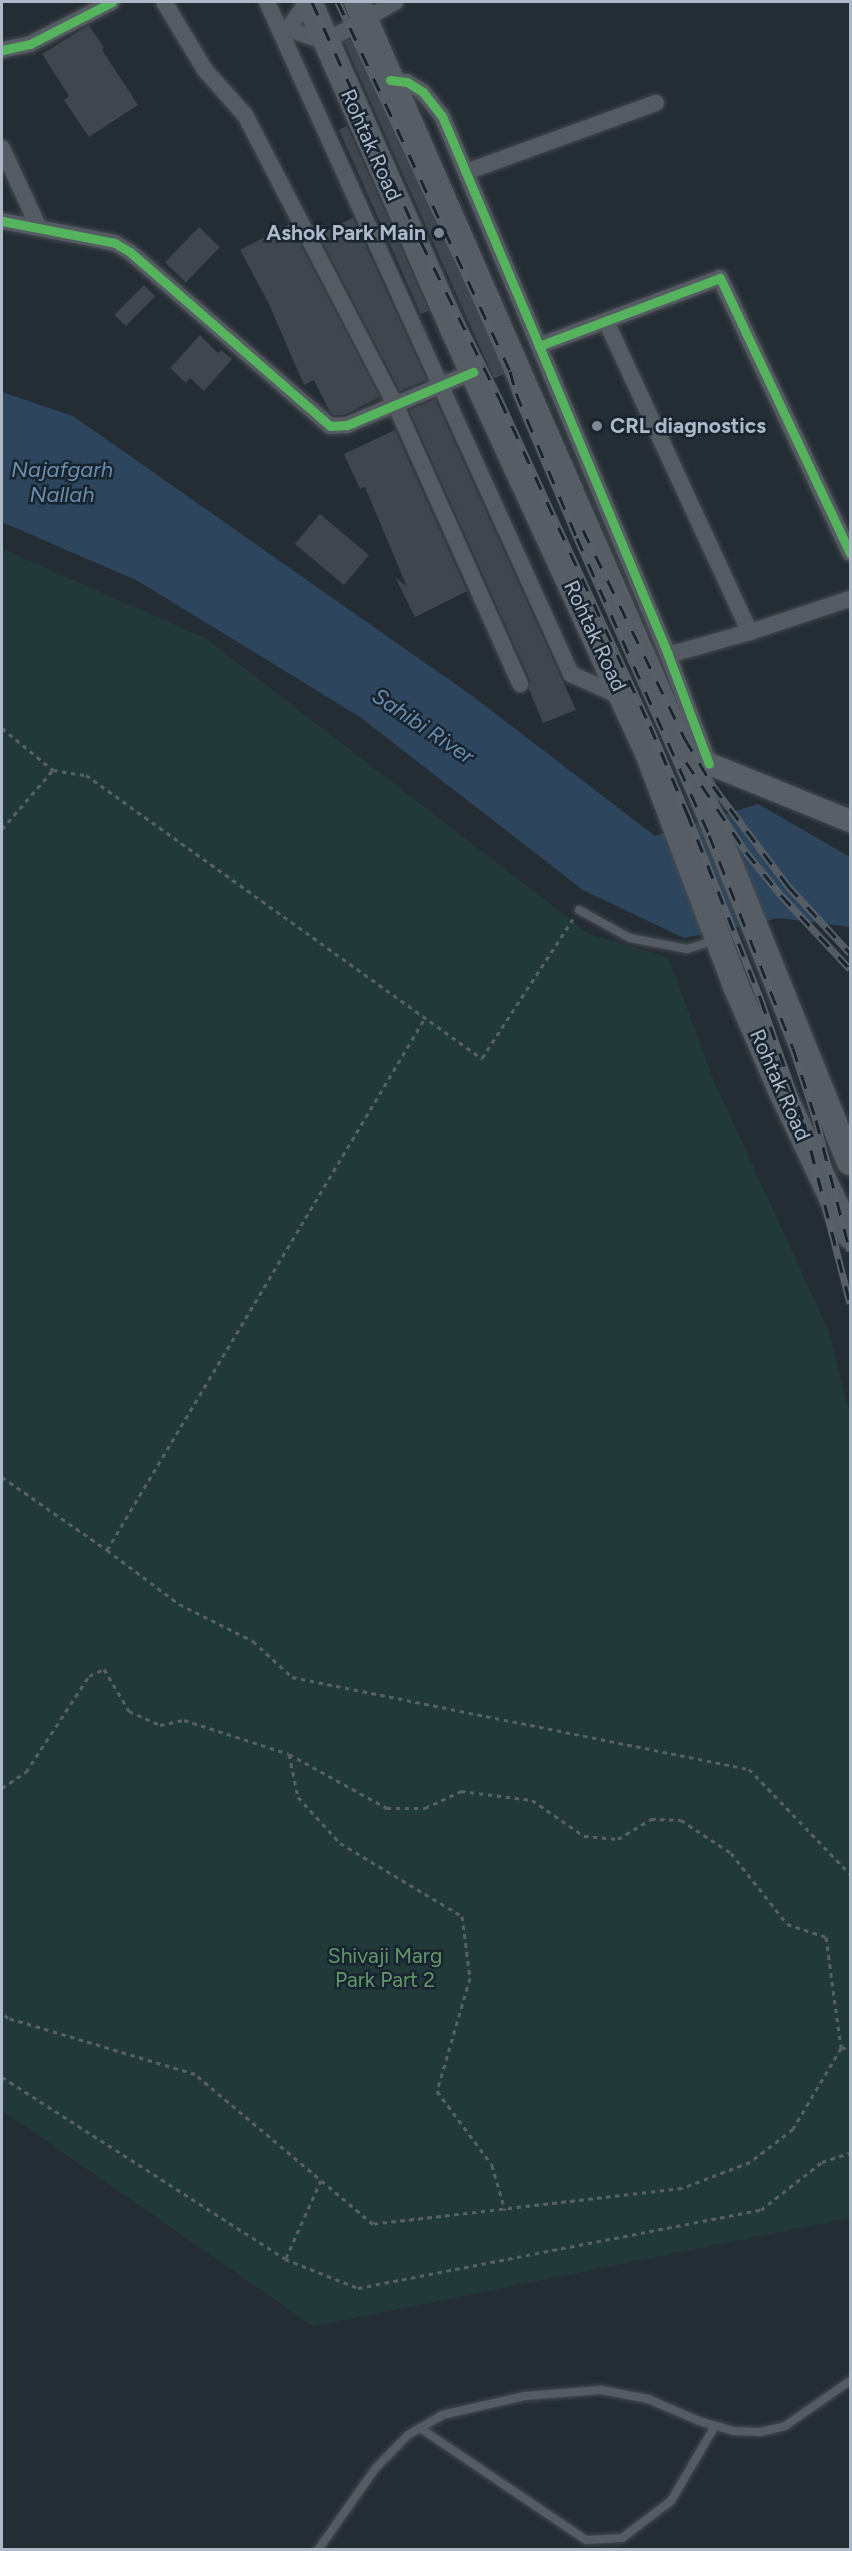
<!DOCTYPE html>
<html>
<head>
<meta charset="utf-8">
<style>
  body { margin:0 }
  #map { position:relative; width:852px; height:2551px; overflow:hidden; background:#252d34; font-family:Figtree,sans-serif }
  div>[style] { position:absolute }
  .green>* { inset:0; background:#22393a }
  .water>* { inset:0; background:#2e465d }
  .building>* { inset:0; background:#3f464d; transform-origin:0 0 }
  .path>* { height:3px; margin-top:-1.5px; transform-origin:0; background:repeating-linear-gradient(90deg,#586066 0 4.5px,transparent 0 9px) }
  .roads { filter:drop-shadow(0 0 2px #43494e) drop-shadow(0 0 2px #43494e) }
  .lane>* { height:8px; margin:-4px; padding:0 4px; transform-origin:4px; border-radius:4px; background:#545b62 }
  .street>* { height:16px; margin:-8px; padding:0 8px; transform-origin:8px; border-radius:8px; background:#545b62 }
  .secondary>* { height:22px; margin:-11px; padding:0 11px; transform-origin:11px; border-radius:11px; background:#585f67 }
  .primary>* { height:26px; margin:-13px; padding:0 13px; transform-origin:13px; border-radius:13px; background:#575d64 }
  .rail>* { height:7px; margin-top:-3.5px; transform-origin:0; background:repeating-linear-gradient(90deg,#18242f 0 14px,#585f66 0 28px); box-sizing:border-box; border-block:2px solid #585f66 }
  .cycleway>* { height:9px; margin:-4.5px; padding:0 4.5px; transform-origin:4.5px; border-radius:4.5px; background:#56b35d }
  .dots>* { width:16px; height:16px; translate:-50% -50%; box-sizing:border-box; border:3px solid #18242f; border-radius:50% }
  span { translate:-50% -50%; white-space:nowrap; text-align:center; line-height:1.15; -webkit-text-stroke:5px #18242f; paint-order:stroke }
  .street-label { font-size:21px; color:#adb9c7 }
  .poi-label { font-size:21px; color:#adb9c7; font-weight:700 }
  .right { translate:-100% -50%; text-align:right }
  .left { translate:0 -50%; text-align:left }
  .park-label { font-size:21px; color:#63996a }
  .water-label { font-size:22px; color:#6b8dad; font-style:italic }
  .frame { position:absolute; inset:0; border:3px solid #adb9c7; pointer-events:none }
</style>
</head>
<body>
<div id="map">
  <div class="green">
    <i style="clip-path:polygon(2px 549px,205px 638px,589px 934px,668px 957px,713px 1079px,829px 1332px,850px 1416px,850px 2218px,313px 2326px,2px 2110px)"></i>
  </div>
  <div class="water">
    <i style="clip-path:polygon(2px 392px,73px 416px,471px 695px,655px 836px,758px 804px,850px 857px,850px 927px,779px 918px,684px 938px,583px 890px,360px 717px,138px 581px,2px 522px)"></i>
  </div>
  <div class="building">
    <i style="clip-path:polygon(89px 25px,104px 48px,102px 50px,138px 105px,89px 137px,64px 100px,69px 96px,42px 54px)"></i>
    <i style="left:356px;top:37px;width:368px;height:13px;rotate:66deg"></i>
    <i style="left:347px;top:126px;width:202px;height:9px;rotate:66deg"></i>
    <i style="clip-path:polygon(353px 218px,427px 380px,400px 391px,318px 234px)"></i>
    <i style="clip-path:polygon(290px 224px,380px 397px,344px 415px,334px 415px,330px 412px,314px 380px,304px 385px,268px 302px,240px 250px)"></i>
    <i style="left:199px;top:227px;width:29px;height:49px;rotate:44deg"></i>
    <i style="left:144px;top:285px;width:16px;height:42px;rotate:45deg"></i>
    <i style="clip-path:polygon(200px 335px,218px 353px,221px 350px,232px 359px,204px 391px,190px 378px,186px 383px,170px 368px)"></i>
    <i style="clip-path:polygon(435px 399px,576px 710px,543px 723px,529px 689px,530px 680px,409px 410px)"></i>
    <i style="clip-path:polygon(395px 430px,467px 591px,415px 617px,395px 577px,407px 587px,365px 487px,360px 489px,344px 454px)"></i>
    <i style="left:320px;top:514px;width:64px;height:39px;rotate:40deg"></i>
  </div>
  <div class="path">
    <i style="left:2px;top:728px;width:66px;rotate:39.5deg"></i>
    <i style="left:53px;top:770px;width:33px;rotate:9deg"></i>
    <i style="left:86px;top:775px;width:487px;rotate:35.6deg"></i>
    <i style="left:482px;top:1058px;width:166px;rotate:-56.8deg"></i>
    <i style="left:2px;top:829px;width:78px;rotate:-49.2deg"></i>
    <i style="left:2px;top:1477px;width:128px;rotate:34.8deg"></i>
    <i style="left:107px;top:1550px;width:620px;rotate:-59.13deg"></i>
    <i style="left:107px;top:1550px;width:90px;rotate:36.9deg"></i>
    <i style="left:179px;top:1604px;width:83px;rotate:26.6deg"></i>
    <i style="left:253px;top:1641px;width:53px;rotate:42.7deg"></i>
    <i style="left:292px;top:1677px;width:466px;rotate:11.4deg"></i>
    <i style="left:749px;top:1769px;width:146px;rotate:46.1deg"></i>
    <i style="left:289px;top:1754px;width:44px;rotate:78.2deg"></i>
    <i style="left:298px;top:1797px;width:62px;rotate:47.6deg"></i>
    <i style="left:340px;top:1843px;width:142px;rotate:30.9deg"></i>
    <i style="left:462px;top:1916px;width:63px;rotate:82.6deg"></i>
    <i style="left:470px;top:1978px;width:118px;rotate:106.3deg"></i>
    <i style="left:437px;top:2091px;width:92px;rotate:53.4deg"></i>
    <i style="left:492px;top:2165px;width:47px;rotate:73.9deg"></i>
    <i style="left:2px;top:1788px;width:29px;rotate:-34deg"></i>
    <i style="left:26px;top:1772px;width:115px;rotate:-56.7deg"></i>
    <i style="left:89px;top:1676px;width:17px;rotate:-25deg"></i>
    <i style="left:104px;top:1669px;width:49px;rotate:59.2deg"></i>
    <i style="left:129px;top:1711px;width:34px;rotate:24deg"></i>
    <i style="left:160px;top:1725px;width:25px;rotate:-12deg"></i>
    <i style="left:184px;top:1720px;width:110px;rotate:17.9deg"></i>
    <i style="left:289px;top:1754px;width:112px;rotate:28.9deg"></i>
    <i style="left:387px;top:1808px;width:38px"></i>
    <i style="left:425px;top:1808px;width:40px;rotate:-25deg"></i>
    <i style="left:461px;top:1791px;width:72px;rotate:7.2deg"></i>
    <i style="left:532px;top:1800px;width:63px;rotate:34.7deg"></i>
    <i style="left:584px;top:1836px;width:34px;rotate:5deg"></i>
    <i style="left:618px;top:1839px;width:39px;rotate:-31deg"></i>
    <i style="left:651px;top:1819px;width:30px;rotate:2deg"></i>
    <i style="left:681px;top:1820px;width:60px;rotate:33.4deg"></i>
    <i style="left:731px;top:1853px;width:90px;rotate:51.7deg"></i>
    <i style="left:787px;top:1924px;width:41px;rotate:18.4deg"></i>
    <i style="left:826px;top:1937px;width:112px;rotate:82.3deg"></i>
    <i style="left:841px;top:2048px;width:94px;rotate:120.7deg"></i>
    <i style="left:793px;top:2129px;width:54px;rotate:142.5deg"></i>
    <i style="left:750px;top:2162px;width:73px;rotate:159.1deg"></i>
    <i style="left:682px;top:2188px;width:311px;rotate:173.4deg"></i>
    <i style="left:373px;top:2224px;width:233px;rotate:-139.9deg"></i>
    <i style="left:195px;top:2074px;width:195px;rotate:-163.3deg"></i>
    <i style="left:8px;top:2018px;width:8px;rotate:-140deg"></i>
    <i style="left:841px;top:2048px;width:9px;rotate:-6deg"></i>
    <i style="left:2px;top:2077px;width:336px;rotate:32.7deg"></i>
    <i style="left:285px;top:2259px;width:79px;rotate:21.7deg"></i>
    <i style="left:358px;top:2288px;width:410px;rotate:-11deg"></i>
    <i style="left:761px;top:2210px;width:78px;rotate:-38.2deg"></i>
    <i style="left:822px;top:2162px;width:29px;rotate:-18deg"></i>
    <i style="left:286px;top:2258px;width:85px;rotate:-65.8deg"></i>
  </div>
  <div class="roads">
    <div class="lane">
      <i style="left:579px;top:910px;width:58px;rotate:28.8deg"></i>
      <i style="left:630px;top:938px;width:58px;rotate:10.9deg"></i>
      <i style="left:687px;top:949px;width:30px;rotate:-17deg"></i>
      <i style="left:420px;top:2428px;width:200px;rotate:34deg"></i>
      <i style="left:586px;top:2540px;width:36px;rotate:-3deg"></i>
      <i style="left:622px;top:2538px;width:61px;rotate:-37.1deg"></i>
      <i style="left:671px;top:2501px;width:87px;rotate:-59.6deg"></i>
      <i style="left:318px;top:2550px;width:99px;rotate:-54.9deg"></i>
      <i style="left:375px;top:2469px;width:47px;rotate:-45.9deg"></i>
      <i style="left:408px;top:2435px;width:39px;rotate:-30deg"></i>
      <i style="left:442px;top:2415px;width:85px;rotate:-12.9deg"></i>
      <i style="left:525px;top:2396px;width:76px;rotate:-4.5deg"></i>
      <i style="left:601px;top:2390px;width:48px;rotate:10.8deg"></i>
      <i style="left:648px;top:2399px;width:56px;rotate:23.3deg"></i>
      <i style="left:699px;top:2421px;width:36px;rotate:16deg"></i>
      <i style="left:734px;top:2431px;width:26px;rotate:2deg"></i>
      <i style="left:760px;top:2432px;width:26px;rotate:-13deg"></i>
      <i style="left:785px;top:2426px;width:79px;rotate:-34.7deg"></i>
    </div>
    <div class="street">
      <i style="left:164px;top:2px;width:79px;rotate:58.9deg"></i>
      <i style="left:205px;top:70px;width:60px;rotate:48.4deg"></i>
      <i style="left:245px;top:115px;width:326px;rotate:62.6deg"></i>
      <i style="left:395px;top:404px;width:307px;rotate:65.9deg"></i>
      <i style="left:267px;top:2px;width:738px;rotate:65.66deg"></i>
      <i style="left:571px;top:674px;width:56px;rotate:24.3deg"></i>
      <i style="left:307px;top:2px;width:33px;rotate:125deg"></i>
      <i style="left:288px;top:29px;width:39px;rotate:19deg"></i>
      <i style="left:325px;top:42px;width:81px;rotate:-29.7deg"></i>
      <i style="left:2px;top:50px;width:29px;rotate:-12deg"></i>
      <i style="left:30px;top:44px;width:92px;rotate:-27.1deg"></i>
      <i style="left:390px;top:80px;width:17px;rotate:7deg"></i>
      <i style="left:407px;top:82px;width:19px;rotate:32deg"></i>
      <i style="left:423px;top:92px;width:31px;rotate:52deg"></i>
      <i style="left:442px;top:116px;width:250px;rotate:67.1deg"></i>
      <i style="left:539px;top:346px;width:193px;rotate:-20.6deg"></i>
      <i style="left:720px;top:278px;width:304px;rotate:64.7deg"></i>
      <i style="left:2px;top:148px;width:88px;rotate:65.2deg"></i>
      <i style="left:466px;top:172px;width:202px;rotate:-20deg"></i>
      <i style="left:2px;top:221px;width:115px;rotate:11deg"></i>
      <i style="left:115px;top:243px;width:17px;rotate:31deg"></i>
      <i style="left:130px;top:252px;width:265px;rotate:41deg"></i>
      <i style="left:330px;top:426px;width:17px;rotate:-3deg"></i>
      <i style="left:347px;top:425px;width:137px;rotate:-22.8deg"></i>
      <i style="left:606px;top:321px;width:343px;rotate:65.2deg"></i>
      <i style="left:539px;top:346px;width:335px;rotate:67.3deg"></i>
      <i style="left:668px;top:655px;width:116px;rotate:69.4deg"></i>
      <i style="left:668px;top:655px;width:85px;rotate:-15.7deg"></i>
      <i style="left:750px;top:632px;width:105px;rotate:-18.3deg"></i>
    </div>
    <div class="secondary">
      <i style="left:685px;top:754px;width:178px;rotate:22.1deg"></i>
    </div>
    <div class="primary">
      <i style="left:309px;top:2px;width:357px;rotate:66.2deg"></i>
      <i style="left:453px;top:329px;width:467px;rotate:65.3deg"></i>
      <i style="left:648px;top:753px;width:249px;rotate:69.3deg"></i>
      <i style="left:736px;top:986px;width:113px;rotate:66.6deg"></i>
      <i style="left:781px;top:1090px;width:161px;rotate:64.7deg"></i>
      <i style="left:357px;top:2px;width:820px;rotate:66.43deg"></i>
      <i style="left:685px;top:754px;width:440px;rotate:68deg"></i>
    </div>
  </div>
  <div class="rail">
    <i style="left:312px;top:2px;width:264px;rotate:65.6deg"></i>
    <i style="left:421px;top:242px;width:177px;rotate:63.4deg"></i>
    <i style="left:500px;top:400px;width:359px;rotate:65.3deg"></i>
    <i style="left:650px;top:726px;width:95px;rotate:67deg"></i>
    <i style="left:687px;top:813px;width:201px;rotate:68.4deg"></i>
    <i style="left:761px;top:1000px;width:130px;rotate:70.7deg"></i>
    <i style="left:804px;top:1123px;width:186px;rotate:75.7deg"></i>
    <i style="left:338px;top:2px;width:407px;rotate:65deg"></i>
    <i style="left:510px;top:371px;width:23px;rotate:75deg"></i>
    <i style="left:516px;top:393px;width:157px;rotate:67.2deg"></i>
    <i style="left:577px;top:538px;width:325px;rotate:66deg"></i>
    <i style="left:709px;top:835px;width:229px;rotate:68.5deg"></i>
    <i style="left:793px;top:1048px;width:76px;rotate:72.3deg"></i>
    <i style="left:816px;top:1120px;width:135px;rotate:75.5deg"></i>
    <i style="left:583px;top:530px;width:233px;rotate:64deg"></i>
    <i style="left:685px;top:739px;width:55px;rotate:59.2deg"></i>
    <i style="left:713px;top:786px;width:125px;rotate:53.1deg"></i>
    <i style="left:788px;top:886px;width:91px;rotate:47.2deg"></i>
    <i style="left:686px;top:762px;width:108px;rotate:56.3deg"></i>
    <i style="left:746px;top:852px;width:55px;rotate:50.9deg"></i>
    <i style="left:781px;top:895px;width:101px;rotate:47deg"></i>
  </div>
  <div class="cycleway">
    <i style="left:2px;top:50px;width:29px;rotate:-12deg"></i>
    <i style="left:30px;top:44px;width:92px;rotate:-27.1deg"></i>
    <i style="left:390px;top:80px;width:17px;rotate:7deg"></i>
    <i style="left:407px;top:82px;width:19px;rotate:32deg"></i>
    <i style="left:423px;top:92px;width:31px;rotate:52deg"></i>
    <i style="left:442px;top:116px;width:250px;rotate:67.1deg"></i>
    <i style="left:539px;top:346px;width:193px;rotate:-20.6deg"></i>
    <i style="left:720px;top:278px;width:304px;rotate:64.7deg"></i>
    <i style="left:2px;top:221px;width:115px;rotate:11deg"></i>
    <i style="left:115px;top:243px;width:17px;rotate:31deg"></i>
    <i style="left:130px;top:252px;width:265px;rotate:41deg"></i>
    <i style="left:330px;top:426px;width:17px;rotate:-3deg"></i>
    <i style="left:347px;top:425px;width:137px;rotate:-22.8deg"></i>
    <i style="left:539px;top:346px;width:335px;rotate:67.3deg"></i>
    <i style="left:668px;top:655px;width:116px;rotate:69.4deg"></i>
  </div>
  <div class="dots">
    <i style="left:439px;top:233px;background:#7d8894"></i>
    <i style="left:597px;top:426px;background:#7d8894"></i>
  </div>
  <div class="street-label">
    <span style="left:371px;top:145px;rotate:66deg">Rohtak Road</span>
    <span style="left:595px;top:636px;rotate:65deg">Rohtak Road</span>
    <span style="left:780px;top:1085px;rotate:66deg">Rohtak Road</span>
  </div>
  <div class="poi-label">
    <span class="right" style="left:426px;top:233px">Ashok Park Main</span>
    <span class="left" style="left:610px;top:426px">CRL diagnostics</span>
  </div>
  <div class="park-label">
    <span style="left:385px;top:1968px">Shivaji Marg<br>Park Part 2</span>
  </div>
  <div class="water-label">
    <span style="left:62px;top:482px">Najafgarh<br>Nallah</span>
    <span style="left:423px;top:726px;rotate:34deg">Sahibi River</span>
  </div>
  <div class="frame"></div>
</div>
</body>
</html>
